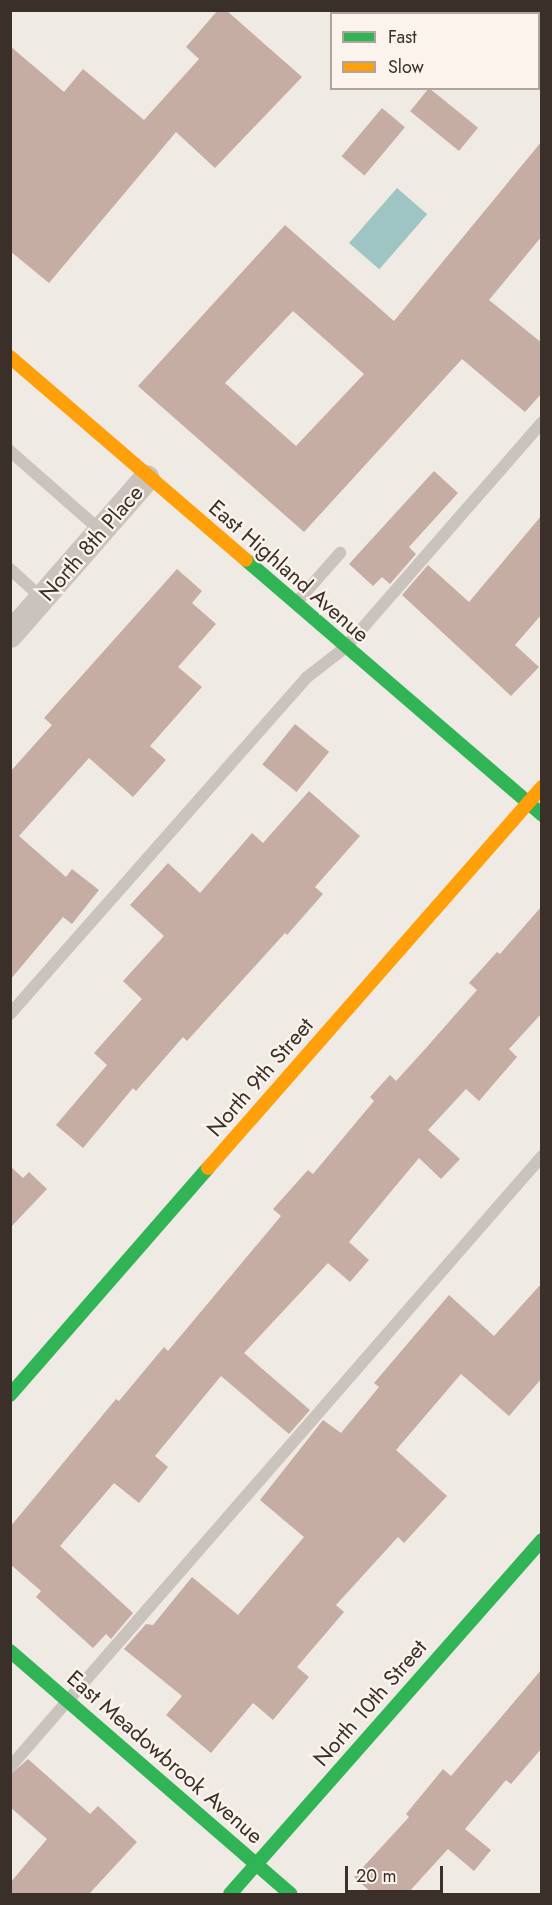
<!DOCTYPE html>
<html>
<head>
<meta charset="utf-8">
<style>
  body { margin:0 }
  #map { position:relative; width:552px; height:1905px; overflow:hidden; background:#f0eae4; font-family:Jost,sans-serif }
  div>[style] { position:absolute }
  .water>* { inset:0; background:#9ec4c3; transform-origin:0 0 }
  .building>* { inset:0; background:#c5ada4; transform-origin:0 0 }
  .lane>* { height:12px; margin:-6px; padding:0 6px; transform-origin:6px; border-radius:6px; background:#cac2bc }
  .street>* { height:26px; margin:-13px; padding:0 13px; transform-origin:13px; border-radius:13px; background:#cac2bc }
  .fast>* { height:14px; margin:-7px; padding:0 7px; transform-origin:7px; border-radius:7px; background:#30b455 }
  .slow>* { height:14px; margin:-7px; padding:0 7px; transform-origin:7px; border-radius:7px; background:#ff9f0a }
  span { translate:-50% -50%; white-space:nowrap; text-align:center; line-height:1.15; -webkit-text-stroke:4.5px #fcf4ec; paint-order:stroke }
  .street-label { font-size:22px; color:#3b2f29 }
  .frame { position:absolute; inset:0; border:12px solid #3b2f29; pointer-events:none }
  .legend { position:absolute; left:330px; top:12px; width:210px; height:78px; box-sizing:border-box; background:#fcf4ec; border:2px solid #afa59e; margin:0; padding:8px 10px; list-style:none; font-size:18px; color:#3b2f29 }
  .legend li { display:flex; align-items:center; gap:12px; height:30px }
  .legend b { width:30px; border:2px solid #afa59e }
  .scale { position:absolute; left:345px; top:1866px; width:98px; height:27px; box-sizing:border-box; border:3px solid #3b2f29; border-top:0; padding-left:8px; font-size:18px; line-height:21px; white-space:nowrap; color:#3b2f29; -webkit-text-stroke:4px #fcf4ec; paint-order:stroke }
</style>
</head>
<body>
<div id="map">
  <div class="water">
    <i style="left:397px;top:188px;width:40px;height:73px;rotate:41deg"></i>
  </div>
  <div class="building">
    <i style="clip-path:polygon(218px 10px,226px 10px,302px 77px,215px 168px,176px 132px,49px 283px,10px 251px,10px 46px,64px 92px,83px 69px,144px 120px,199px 59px,186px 47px)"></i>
    <i style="left:429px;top:88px;width:63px;height:30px;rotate:39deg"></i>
    <i style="left:382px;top:108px;width:30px;height:63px;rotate:40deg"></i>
    <i style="clip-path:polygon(evenodd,542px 141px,542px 236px,489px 300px,542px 343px,542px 393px,525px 412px,462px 359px,304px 532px,138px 386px,285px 225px,394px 321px,542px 141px,293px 311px,364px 374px,296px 446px,225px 383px,293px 311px)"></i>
    <i style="clip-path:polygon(434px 471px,458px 493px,409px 547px,416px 554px,390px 584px,382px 577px,373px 586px,349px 564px)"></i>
    <i style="clip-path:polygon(542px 515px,542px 614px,515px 645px,539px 667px,511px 696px,402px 595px,428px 565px,469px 602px)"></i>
    <i style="clip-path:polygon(177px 569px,202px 591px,192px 603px,216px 624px,178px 667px,202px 687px,150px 746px,166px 760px,133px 797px,89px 758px,19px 836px,66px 877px,72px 869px,99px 890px,72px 924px,63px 917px,10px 980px,10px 772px,52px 725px,44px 718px)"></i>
    <i style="left:295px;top:724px;width:44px;height:52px;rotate:39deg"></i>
    <i style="clip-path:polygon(309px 791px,360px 836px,315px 887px,323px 894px,287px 935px,285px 933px,187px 1041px,183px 1037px,136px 1091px,133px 1088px,83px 1148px,56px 1125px,107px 1065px,94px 1053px,142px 999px,123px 981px,164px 936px,130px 905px,168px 863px,200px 893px,252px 833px,263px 843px)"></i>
    <i style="clip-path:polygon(542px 906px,542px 1013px,509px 1049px,517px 1057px,479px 1101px,466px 1089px,428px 1130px,460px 1159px,441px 1179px,419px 1158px,349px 1242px,369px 1260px,350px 1282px,328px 1263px,244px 1353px,310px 1410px,289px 1434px,221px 1376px,155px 1456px,168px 1467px,139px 1503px,114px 1483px,60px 1546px,133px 1613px,111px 1639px,106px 1634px,93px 1648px,36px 1597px,41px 1591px,10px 1564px,10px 1527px,116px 1399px,119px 1401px,164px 1347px,168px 1351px,281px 1216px,273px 1209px,308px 1170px,313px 1174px,374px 1101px,370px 1097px,390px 1075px,396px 1081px,426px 1048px,477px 990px,469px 983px,497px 952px,500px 954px)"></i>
    <i style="clip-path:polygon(10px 1166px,23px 1178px,29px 1172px,47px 1189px,10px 1228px)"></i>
    <i style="clip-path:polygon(542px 1283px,542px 1378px,509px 1416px,461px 1374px,396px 1450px,447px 1496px,404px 1543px,398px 1537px,336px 1605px,344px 1612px,297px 1667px,309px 1677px,273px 1720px,253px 1703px,211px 1753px,166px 1715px,182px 1696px,124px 1649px,146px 1624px,153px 1625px,192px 1577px,238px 1615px,304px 1537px,260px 1500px,323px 1420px,341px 1433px,379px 1387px,374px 1383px,449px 1295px,494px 1336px)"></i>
    <i style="clip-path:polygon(542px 1669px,542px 1748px,511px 1784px,506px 1780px,465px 1829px,491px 1850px,474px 1871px,448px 1849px,407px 1894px,373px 1894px,354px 1877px,409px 1817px,406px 1814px,443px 1769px,451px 1776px)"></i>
    <i style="clip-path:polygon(28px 1759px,90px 1814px,98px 1806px,137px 1842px,89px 1894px,10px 1894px,10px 1883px,47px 1839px,10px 1807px,10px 1775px)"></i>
  </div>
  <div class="lane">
    <i style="left:10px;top:451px;width:121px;rotate:41.3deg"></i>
    <i style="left:10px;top:569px;width:43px;rotate:42.2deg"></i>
    <i style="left:296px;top:603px;width:67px;rotate:-48.7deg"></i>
    <i style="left:10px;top:1014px;width:448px;rotate:-48.6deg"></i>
    <i style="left:306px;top:678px;width:51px;rotate:-37.8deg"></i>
    <i style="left:346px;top:647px;width:298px;rotate:-48.9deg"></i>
    <i style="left:10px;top:1767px;width:810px;rotate:-48.95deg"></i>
  </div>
  <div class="street">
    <i style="left:10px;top:635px;width:208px;rotate:-48.9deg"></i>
  </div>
  <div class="fast">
    <i style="left:246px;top:560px;width:391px;rotate:40.7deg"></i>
    <i style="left:10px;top:1395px;width:301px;rotate:-48.9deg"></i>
    <i style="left:10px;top:1651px;width:371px;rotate:40.9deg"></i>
    <i style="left:230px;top:1894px;width:472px;rotate:-48.6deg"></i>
  </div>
  <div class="slow">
    <i style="left:10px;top:357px;width:311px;rotate:40.7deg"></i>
    <i style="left:208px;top:1168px;width:507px;rotate:-48.76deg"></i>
  </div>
  <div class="street-label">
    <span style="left:91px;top:543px;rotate:-49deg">North 8th Place</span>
    <span style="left:289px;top:571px;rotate:41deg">East Highland Avenue</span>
    <span style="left:260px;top:1077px;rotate:-49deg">North 9th Street</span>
    <span style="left:370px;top:1703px;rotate:-49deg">North 10th Street</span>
    <span style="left:165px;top:1757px;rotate:41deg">East Meadowbrook Avenue</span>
  </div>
  <div class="frame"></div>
  <ul class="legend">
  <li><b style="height:8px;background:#30b455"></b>Fast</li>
  <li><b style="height:8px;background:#ff9f0a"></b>Slow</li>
  </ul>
  <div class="scale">20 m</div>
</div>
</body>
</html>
